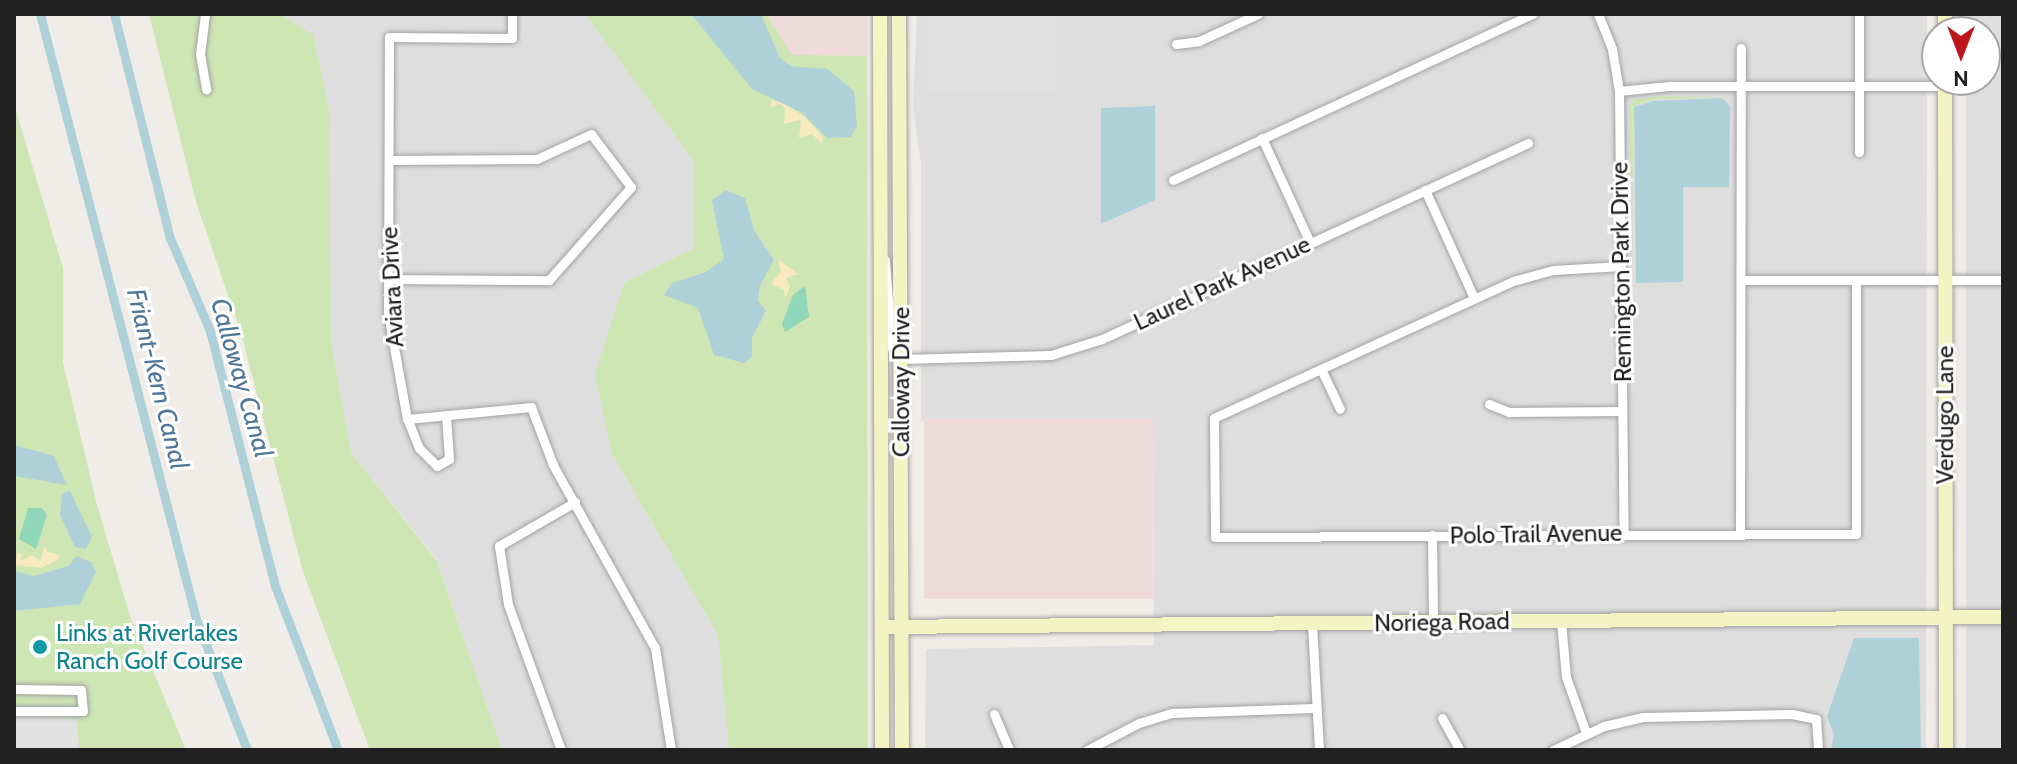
<!DOCTYPE html>
<html>
<head>
<meta charset="utf-8">
<style>
  body { margin:0 }
  #map { position:relative; width:2017px; height:764px; overflow:hidden; background:#f0ede8; font-family:Cabin,sans-serif }
  div>[style] { position:absolute }
  .residential>* { inset:0; background:#dfdede }
  .commercial>* { inset:0; background:#efdada; transform-origin:0 0 }
  .grass>* { inset:0; background:#cee5b4 }
  .sand>* { inset:0; background:#f8eabf }
  .pitch>* { inset:0; background:#8fd7b8 }
  .parking>* { inset:0; background:#e1e1e1; transform-origin:0 0 }
  .water>* { inset:0; background:#aed1d9 }
  .canal>* { height:9px; margin:-4.5px; padding:0 4.5px; transform-origin:4.5px; border-radius:4.5px; background:#aed1d9 }
  .roads { filter:drop-shadow(0 0 2px #a2a2a2) drop-shadow(0 0 2px #a2a2a2) }
  .street>* { height:9px; margin:-4.5px; padding:0 4.5px; transform-origin:4.5px; border-radius:4.5px; background:#fff }
  .secondary>* { height:14px; margin:-7px; padding:0 7px; transform-origin:7px; border-radius:7px; background:#f3f4c3 }
  .dots>* { width:22px; height:22px; translate:-50% -50%; box-sizing:border-box; border:4px solid #fff; border-radius:50% }
  span { translate:-50% -50%; white-space:nowrap; text-align:center; line-height:1.15; -webkit-text-stroke:6px #fff; paint-order:stroke }
  .street-label { font-size:24px; color:#212121 }
  .culture-label { font-size:24px; color:#0d838f }
  .left { translate:0 -50%; text-align:left }
  .water-label { font-size:26px; color:#4f7799; font-style:italic }
  .frame { position:absolute; inset:0; border:16px solid #212121; pointer-events:none }
  .north { position:absolute; left:1921px; top:16px; width:80px; height:80px; box-sizing:border-box; background:#fff; border:2px solid #a6a6a6; border-radius:50%; rotate:180deg; font-size:22px; font-weight:700; line-height:32px; text-align:center; color:#212121 }
  .north::after { content:''; display:block; margin:auto; width:28px; height:36px; background:#bd151c; clip-path:polygon(50% 0,100% 100%,50% 72%,0 100%) }
</style>
</head>
<body>
<div id="map">
  <div class="residential">
    <i style="clip-path:polygon(278px 14px,585px 14px,693px 160px,693px 250px,624px 283px,612px 454px,718px 635px,729px 750px,502px 750px,437px 560px,351px 453px,331px 340px,329px 108px,313px 34px)"></i>
    <i style="clip-path:polygon(917px 14px,1927px 14px,1926px 750px,925px 750px,926px 649px,1154px 645px,1153px 419px,921px 421px,921px 165px,913px 107px)"></i>
    <i style="clip-path:polygon(1966px 14px,2003px 14px,2003px 750px,1966px 750px,1966px 80px,1985px 80px,1985px 32px,1966px 32px)"></i>
  </div>
  <div class="commercial">
    <i style="clip-path:polygon(766px 14px,867px 14px,867px 56px,792px 56px)"></i>
    <i style="left:1153px;top:418px;width:181px;height:229px;rotate:90deg"></i>
  </div>
  <div class="grass">
    <i style="clip-path:polygon(149px 14px,278px 14px,313px 34px,329px 108px,331px 340px,351px 453px,437px 561px,502px 750px,370px 750px,302px 569px,241px 333px,196px 202px)"></i>
    <i style="clip-path:polygon(585px 14px,766px 14px,792px 55px,867px 56px,868px 750px,729px 750px,718px 635px,612px 454px,595px 374px,624px 283px,693px 249px,693px 160px)"></i>
    <i style="clip-path:polygon(1661px 96px,1722px 98px,1658px 99px,1633px 106px,1632px 283px,1629px 106px,1635px 99px)"></i>
    <i style="clip-path:polygon(14px 104px,63px 268px,63px 363px,97px 505px,130px 616px,186px 750px,14px 750px)"></i>
  </div>
  <div class="sand">
    <i style="clip-path:polygon(772px 100px,783px 103px,805px 117px,823px 137px,822px 144px,812px 134px,799px 138px,801px 120px,784px 124px,785px 108px,779px 104px,771px 108px)"></i>
    <i style="clip-path:polygon(778px 259px,798px 274px,786px 278px,790px 286px,785px 299px,784px 290px,771px 284px,781px 271px)"></i>
    <i style="clip-path:polygon(44px 545px,47px 552px,60px 555px,57px 560px,41px 568px,14px 565px,18px 552px,23px 555px,20px 561px,32px 555px,41px 561px)"></i>
  </div>
  <div class="pitch">
    <i style="clip-path:polygon(805px 286px,809px 317px,785px 332px,782px 324px,793px 295px)"></i>
    <i style="clip-path:polygon(28px 508px,42px 508px,47px 515px,36px 549px,19px 539px)"></i>
  </div>
  <div class="parking">
    <i style="left:927px;top:14px;width:129px;height:77px"></i>
    <i style="clip-path:polygon(14px 715px,77px 719px,79px 750px,14px 750px)"></i>
  </div>
  <div class="water">
    <i style="clip-path:polygon(691px 14px,761px 14px,780px 58px,791px 66px,827px 69px,854px 91px,857px 126px,851px 137px,827px 138px,801px 112px,752px 89px)"></i>
    <i style="clip-path:polygon(1722px 98px,1730px 106px,1729px 187px,1683px 187px,1683px 282px,1636px 283px,1634px 107px,1653px 101px)"></i>
    <i style="clip-path:polygon(1155px 106px,1155px 200px,1101px 224px,1101px 108px)"></i>
    <i style="clip-path:polygon(725px 190px,745px 198px,754px 230px,774px 260px,760px 286px,758px 301px,766px 311px,752px 338px,752px 357px,744px 363px,714px 355px,698px 308px,664px 295px,672px 283px,706px 272px,724px 259px,712px 201px)"></i>
    <i style="clip-path:polygon(14px 445px,54px 456px,67px 485px,14px 476px)"></i>
    <i style="clip-path:polygon(70px 491px,92px 537px,86px 549px,75px 547px,60px 515px,62px 494px)"></i>
    <i style="clip-path:polygon(77px 556px,91px 562px,96px 572px,80px 604px,14px 611px,14px 571px,34px 576px,68px 566px)"></i>
    <i style="clip-path:polygon(1854px 638px,1919px 638px,1921px 750px,1831px 750px,1834px 734px,1827px 716px)"></i>
  </div>
  <div class="canal">
    <i style="left:40px;top:14px;width:625px;rotate:75.54deg"></i>
    <i style="left:196px;top:619px;width:141px;rotate:68.7deg"></i>
    <i style="left:114px;top:14px;width:231px;rotate:76deg"></i>
    <i style="left:170px;top:238px;width:101px;rotate:66.7deg"></i>
    <i style="left:210px;top:331px;width:263px;rotate:75.7deg"></i>
    <i style="left:275px;top:586px;width:176px;rotate:69deg"></i>
  </div>
  <div class="roads">
    <div class="street">
      <i style="left:205px;top:14px;width:40px;rotate:97.1deg"></i>
      <i style="left:200px;top:54px;width:36px;rotate:80deg"></i>
      <i style="left:1598px;top:14px;width:38px;rotate:68deg"></i>
      <i style="left:1612px;top:49px;width:43px;rotate:80.5deg"></i>
      <i style="left:1619px;top:91px;width:443px;rotate:89.4deg"></i>
      <i style="left:1859px;top:14px;width:138px;rotate:90deg"></i>
      <i style="left:1176px;top:44px;width:23px;rotate:-7deg"></i>
      <i style="left:1199px;top:41px;width:65px;rotate:-24.6deg"></i>
      <i style="left:1619px;top:91px;width:50px;rotate:-5.7deg"></i>
      <i style="left:1669px;top:86px;width:276px"></i>
      <i style="left:1262px;top:138px;width:115px;rotate:65.4deg"></i>
      <i style="left:1173px;top:180px;width:396px;rotate:-24.8deg"></i>
      <i style="left:1425px;top:190px;width:119px;rotate:65.6deg"></i>
      <i style="left:885px;top:260px;width:81px;rotate:85.8deg"></i>
      <i style="left:891px;top:341px;width:12px;rotate:81deg"></i>
      <i style="left:893px;top:353px;width:10px;rotate:37deg"></i>
      <i style="left:901px;top:359px;width:150px;rotate:-1.5deg"></i>
      <i style="left:1051px;top:355px;width:53px;rotate:-17.4deg"></i>
      <i style="left:1102px;top:339px;width:469px;rotate:-24.7deg"></i>
      <i style="left:1621px;top:266px;width:68px;rotate:176.6deg"></i>
      <i style="left:1553px;top:270px;width:41px;rotate:164.6deg"></i>
      <i style="left:1513px;top:281px;width:329px;rotate:155.4deg"></i>
      <i style="left:1214px;top:418px;width:119px;rotate:89.5deg"></i>
      <i style="left:1215px;top:537px;width:641px;rotate:-0.27deg"></i>
      <i style="left:1856px;top:534px;width:254px;rotate:-90deg"></i>
      <i style="left:388px;top:279px;width:161px;rotate:0.4deg"></i>
      <i style="left:549px;top:280px;width:124px;rotate:-48.6deg"></i>
      <i style="left:631px;top:187px;width:66px;rotate:-127deg"></i>
      <i style="left:591px;top:134px;width:60px;rotate:155.2deg"></i>
      <i style="left:537px;top:159px;width:148px;rotate:179.6deg"></i>
      <i style="left:1741px;top:280px;width:262px"></i>
      <i style="left:1321px;top:369px;width:44px;rotate:64.6deg"></i>
      <i style="left:1489px;top:404px;width:22px;rotate:22deg"></i>
      <i style="left:1509px;top:412px;width:113px;rotate:-0.5deg"></i>
      <i style="left:446px;top:415px;width:44px;rotate:86.1deg"></i>
      <i style="left:449px;top:459px;width:14px;rotate:150deg"></i>
      <i style="left:437px;top:466px;width:25px;rotate:-135deg"></i>
      <i style="left:419px;top:448px;width:31px;rotate:-112deg"></i>
      <i style="left:407px;top:419px;width:108px;rotate:-100.2deg"></i>
      <i style="left:388px;top:313px;width:276px;rotate:-89.8deg"></i>
      <i style="left:389px;top:37px;width:123px;rotate:0.5deg"></i>
      <i style="left:512px;top:38px;width:24px;rotate:-90deg"></i>
      <i style="left:407px;top:419px;width:125px;rotate:-5.5deg"></i>
      <i style="left:531px;top:407px;width:62px;rotate:69.2deg"></i>
      <i style="left:553px;top:465px;width:210px;rotate:60.9deg"></i>
      <i style="left:655px;top:648px;width:103px;rotate:81.1deg"></i>
      <i style="left:1740px;top:534px;width:486px;rotate:-89.9deg"></i>
      <i style="left:1432px;top:535px;width:87px;rotate:89.3deg"></i>
      <i style="left:1561px;top:621px;width:56px;rotate:84.9deg"></i>
      <i style="left:1566px;top:677px;width:59px;rotate:70.3deg"></i>
      <i style="left:1312px;top:624px;width:126px;rotate:86.8deg"></i>
      <i style="left:14px;top:689px;width:67px;rotate:0.9deg"></i>
      <i style="left:81px;top:690px;width:21px;rotate:85deg"></i>
      <i style="left:83px;top:711px;width:69px;rotate:180deg"></i>
      <i style="left:994px;top:714px;width:39px;rotate:67deg"></i>
      <i style="left:1442px;top:718px;width:37px;rotate:61deg"></i>
      <i style="left:561px;top:750px;width:155px;rotate:-110deg"></i>
      <i style="left:508px;top:604px;width:59px;rotate:-98.8deg"></i>
      <i style="left:499px;top:546px;width:88px;rotate:-30.1deg"></i>
      <i style="left:1087px;top:750px;width:59px;rotate:-27.4deg"></i>
      <i style="left:1139px;top:723px;width:34px;rotate:-17deg"></i>
      <i style="left:1172px;top:713px;width:141px;rotate:-2deg"></i>
      <i style="left:1553px;top:750px;width:56px;rotate:-25.2deg"></i>
      <i style="left:1604px;top:726px;width:40px;rotate:-13deg"></i>
      <i style="left:1643px;top:717px;width:149px;rotate:-1.2deg"></i>
      <i style="left:1792px;top:714px;width:25px;rotate:12deg"></i>
      <i style="left:1816px;top:719px;width:31px;rotate:86deg"></i>
    </div>
    <div class="secondary">
      <i style="left:880px;top:14px;width:736px;rotate:89.84deg"></i>
      <i style="left:899px;top:14px;width:736px;rotate:89.77deg"></i>
      <i style="left:1945px;top:32px;width:18px;rotate:-90deg"></i>
      <i style="left:1945px;top:80px;width:670px;rotate:89.91deg"></i>
      <i style="left:882px;top:627px;width:1121px;rotate:-0.51deg"></i>
    </div>
  </div>
  <div class="dots">
    <i style="left:40px;top:647px;background:#0f9aa8"></i>
  </div>
  <div class="street-label">
    <span style="left:1621px;top:272px;rotate:-91deg">Remington Park Drive</span>
    <span style="left:1222px;top:283px;rotate:-25deg">Laurel Park Avenue</span>
    <span style="left:392px;top:287px;rotate:-93deg">Aviara Drive</span>
    <span style="left:901px;top:382px;rotate:-90deg">Calloway Drive</span>
    <span style="left:1945px;top:415px;rotate:-90deg">Verdugo Lane</span>
    <span style="left:1536px;top:534px;rotate:-1deg">Polo Trail Avenue</span>
    <span style="left:1442px;top:622px;rotate:-1deg">Noriega Road</span>
  </div>
  <div class="culture-label">
    <span class="left" style="left:56px;top:647px">Links at Riverlakes<br>Ranch Golf Course</span>
  </div>
  <div class="water-label">
    <span style="left:241px;top:378px;rotate:74deg">Calloway Canal</span>
    <span style="left:157px;top:379px;rotate:76deg">Friant-Kern Canal</span>
  </div>
  <div class="frame"></div>
  <div class="north">N</div>
</div>
</body>
</html>
